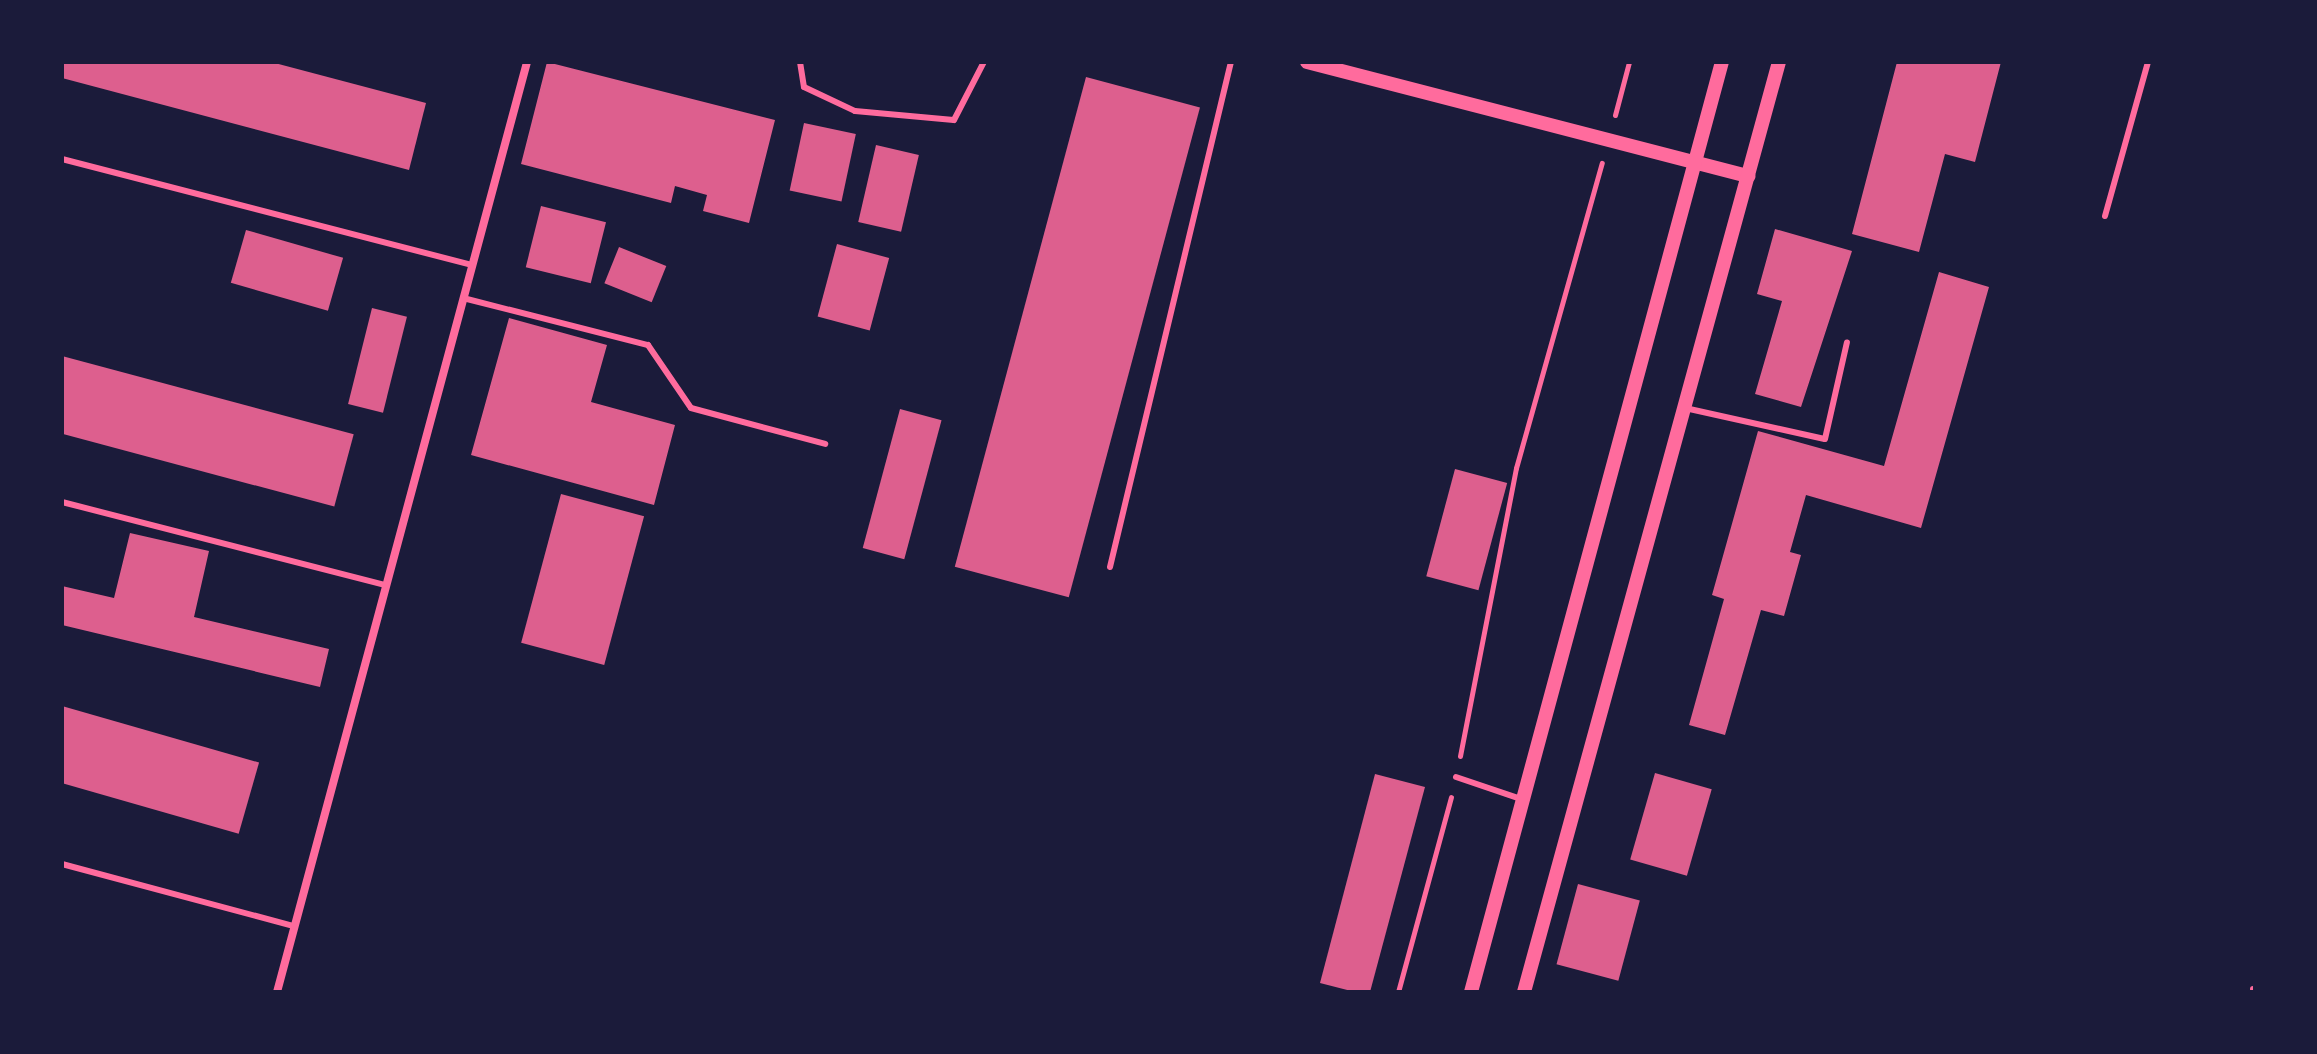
<!DOCTYPE html>
<html>
<head>
<meta charset="utf-8">
<style>
  body { margin:0 }
  #map { position:relative; width:2317px; height:1054px; overflow:hidden; background:#1b1b3a; font-family:Arial,sans-serif }
  div>[style] { position:absolute }
  .building>* { inset:0; background:#dd5f8e; transform-origin:0 0 }
  .path>* { height:5px; margin:-2.5px; padding:0 2.5px; transform-origin:2.5px; border-radius:2.5px; background:#ff6b9d }
  .service>* { height:6px; margin:-3px; padding:0 3px; transform-origin:3px; border-radius:3px; background:#ff6b9d }
  .minor>* { height:8px; margin:-4px; padding:0 4px; transform-origin:4px; border-radius:4px; background:#ff6b9d }
  .tertiary>* { height:14px; margin:-7px; padding:0 7px; transform-origin:7px; border-radius:7px; background:#ff6b9d }
  span { translate:-50% -50%; white-space:nowrap; text-align:center; line-height:1.15; -webkit-text-stroke:8px #1b1b3a; paint-order:stroke }
  .frame { position:absolute; inset:0; border:64px solid #1b1b3a; pointer-events:none }
</style>
</head>
<body>
<div id="map">
  <div class="building">
    <i style="clip-path:polygon(62px 62px,271px 62px,426px 103px,409px 170px,62px 78px)"></i>
    <i style="clip-path:polygon(547px 62px,775px 120px,749px 223px,703px 211px,707px 195px,675px 186px,671px 203px,521px 164px)"></i>
    <i style="clip-path:polygon(1897px 62px,2001px 62px,1975px 162px,1945px 154px,1919px 252px,1852px 234px)"></i>
    <i style="left:1086px;top:77px;width:118px;height:507px;rotate:15deg"></i>
    <i style="left:804px;top:123px;width:53px;height:69px;rotate:12deg"></i>
    <i style="left:876px;top:145px;width:44px;height:79px;rotate:13deg"></i>
    <i style="left:541px;top:206px;width:67px;height:63px;rotate:14deg"></i>
    <i style="clip-path:polygon(1775px 229px,1852px 251px,1801px 407px,1755px 394px,1782px 301px,1757px 294px)"></i>
    <i style="left:246px;top:230px;width:101px;height:55px;rotate:16deg"></i>
    <i style="left:837px;top:244px;width:54px;height:75px;rotate:15deg"></i>
    <i style="left:619px;top:247px;width:51px;height:39px;rotate:22deg"></i>
    <i style="clip-path:polygon(1939px 272px,1989px 287px,1921px 528px,1806px 495px,1790px 552px,1801px 555px,1784px 616px,1761px 610px,1725px 735px,1689px 725px,1724px 599px,1712px 595px,1758px 431px,1884px 466px)"></i>
    <i style="left:372px;top:308px;width:36px;height:99px;rotate:14deg"></i>
    <i style="clip-path:polygon(509px 318px,607px 345px,591px 402px,675px 425px,654px 505px,471px 455px)"></i>
    <i style="left:62px;top:356px;width:302px;height:75px;rotate:15deg"></i>
    <i style="left:900px;top:409px;width:43px;height:144px;rotate:15deg"></i>
    <i style="left:1455px;top:469px;width:54px;height:111px;rotate:15deg"></i>
    <i style="left:561px;top:494px;width:86px;height:154px;rotate:15deg"></i>
    <i style="clip-path:polygon(130px 533px,209px 551px,194px 617px,329px 649px,320px 687px,62px 625px,62px 586px,114px 598px)"></i>
    <i style="left:62px;top:706px;width:205px;height:74px;rotate:16deg"></i>
    <i style="left:1655px;top:773px;width:59px;height:90px;rotate:16deg"></i>
    <i style="clip-path:polygon(1375px 774px,1425px 787px,1370px 992px,1355px 992px,1320px 983px)"></i>
    <i style="left:1578px;top:884px;width:64px;height:83px;rotate:15deg"></i>
  </div>
  <div class="path">
    <i style="left:1615px;top:115px;width:55px;rotate:-75.2deg"></i>
    <i style="left:1460px;top:756px;width:293px;rotate:-79deg"></i>
    <i style="left:1516px;top:468px;width:317px;rotate:-74.3deg"></i>
    <i style="left:1398px;top:992px;width:202px;rotate:-74.8deg"></i>
  </div>
  <div class="service">
    <i style="left:800px;top:62px;width:25px;rotate:81deg"></i>
    <i style="left:804px;top:87px;width:56px;rotate:25.2deg"></i>
    <i style="left:855px;top:111px;width:99px;rotate:5.2deg"></i>
    <i style="left:954px;top:120px;width:65px;rotate:-62.7deg"></i>
    <i style="left:62px;top:159px;width:423px;rotate:14.5deg"></i>
    <i style="left:2105px;top:216px;width:160px;rotate:-74.4deg"></i>
    <i style="left:463px;top:298px;width:191px;rotate:14.3deg"></i>
    <i style="left:648px;top:345px;width:76px;rotate:55.7deg"></i>
    <i style="left:691px;top:408px;width:139px;rotate:15deg"></i>
    <i style="left:1685px;top:408px;width:143px;rotate:12.5deg"></i>
    <i style="left:1825px;top:439px;width:99px;rotate:-77.2deg"></i>
    <i style="left:62px;top:502px;width:334px;rotate:14.4deg"></i>
    <i style="left:1110px;top:567px;width:519px;rotate:-76.53deg"></i>
    <i style="left:1456px;top:777px;width:69px;rotate:18.7deg"></i>
    <i style="left:62px;top:864px;width:240px;rotate:15deg"></i>
    <i style="left:2253px;top:989px;width:2px"></i>
  </div>
  <div class="minor">
    <i style="left:277px;top:992px;width:963px;rotate:-74.95deg"></i>
  </div>
  <div class="tertiary">
    <i style="left:1307px;top:62px;width:456px;rotate:14.5deg"></i>
    <i style="left:1471px;top:992px;width:963px;rotate:-74.9deg"></i>
    <i style="left:1524px;top:992px;width:964px;rotate:-74.67deg"></i>
  </div>
  <div class="frame"></div>
</div>
</body>
</html>
